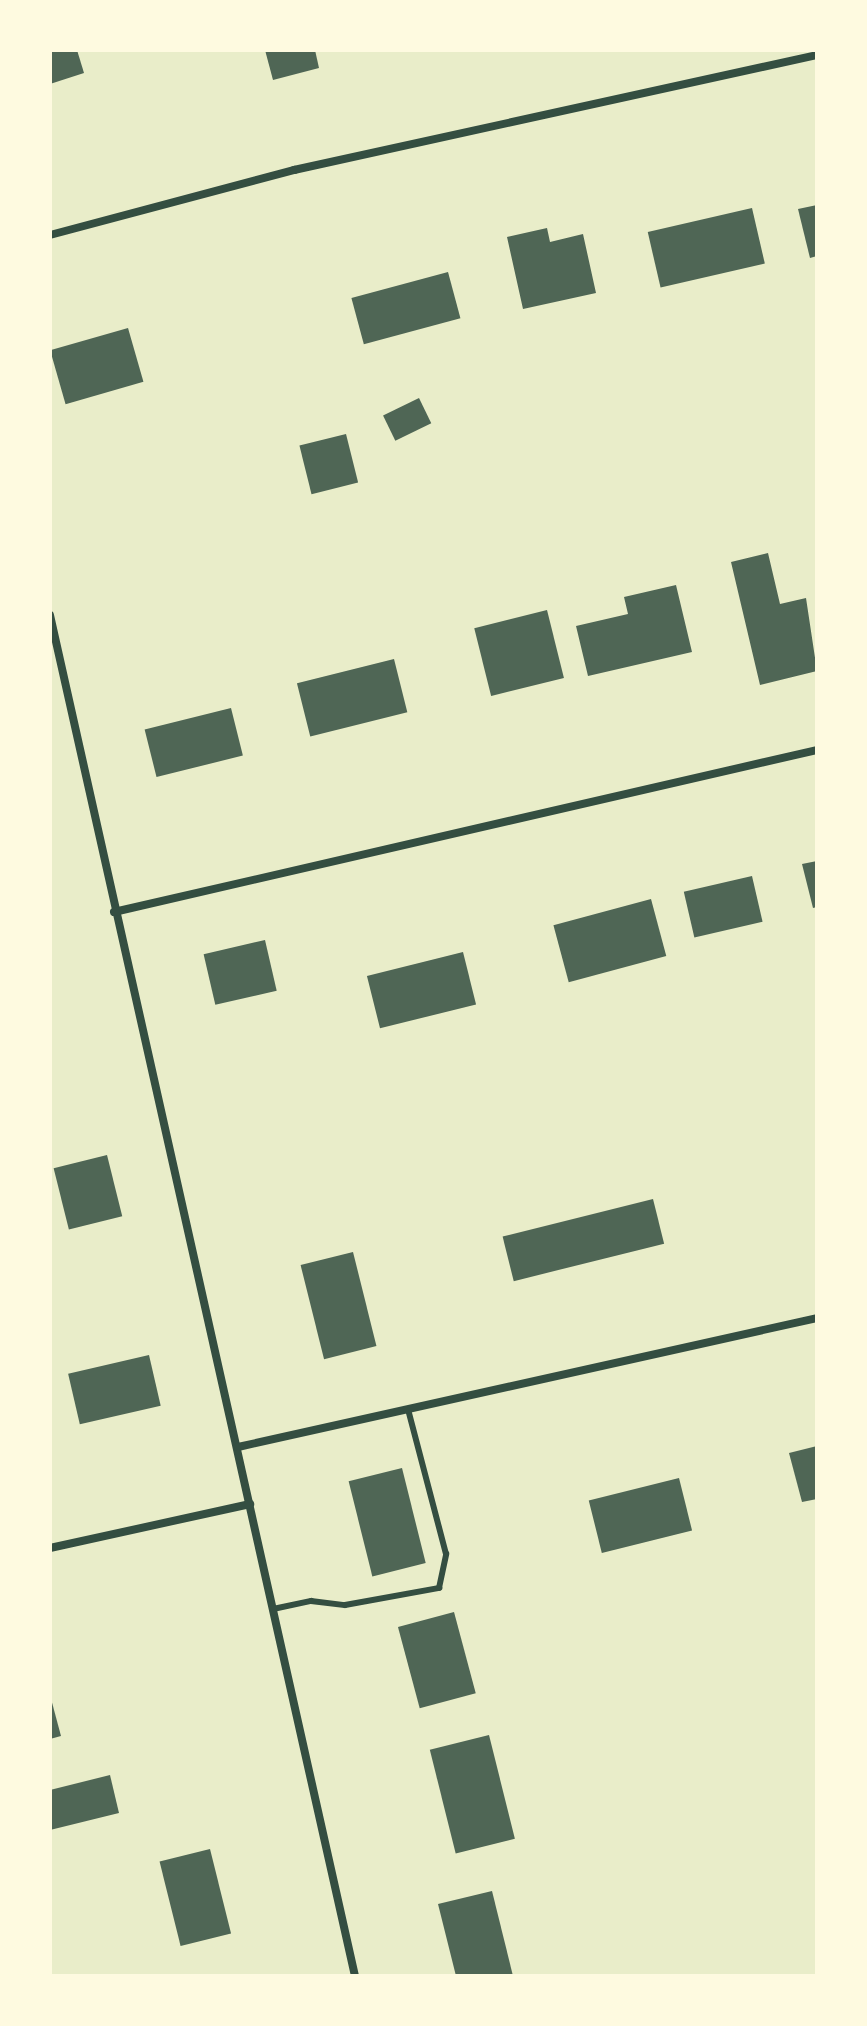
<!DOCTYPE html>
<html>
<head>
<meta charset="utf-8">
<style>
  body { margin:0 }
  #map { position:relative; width:867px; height:2026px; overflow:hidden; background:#e9edc9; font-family:Signika,sans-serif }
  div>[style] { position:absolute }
  .building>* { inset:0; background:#4f6655; transform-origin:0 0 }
  .service>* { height:6px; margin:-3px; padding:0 3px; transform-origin:3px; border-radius:3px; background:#344e41 }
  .minor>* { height:8px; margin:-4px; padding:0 4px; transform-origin:4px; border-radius:4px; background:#344e41 }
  span { translate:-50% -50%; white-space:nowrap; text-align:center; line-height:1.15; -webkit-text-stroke:6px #fefae0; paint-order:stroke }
  .frame { position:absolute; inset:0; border:52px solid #fefae0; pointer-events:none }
</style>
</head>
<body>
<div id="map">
  <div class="building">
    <i style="clip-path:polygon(50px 50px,77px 50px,84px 73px,50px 84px)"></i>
    <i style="clip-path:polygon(265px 50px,315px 50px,319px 68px,273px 80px)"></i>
    <i style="clip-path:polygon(817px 205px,817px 256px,810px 258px,798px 209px)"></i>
    <i style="left:752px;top:208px;width:57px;height:107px;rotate:77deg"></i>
    <i style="clip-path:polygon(547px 228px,550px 242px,583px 234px,596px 293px,523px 309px,507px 237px)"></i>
    <i style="left:448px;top:272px;width:48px;height:100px;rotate:75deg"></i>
    <i style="left:128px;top:328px;width:56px;height:81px;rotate:74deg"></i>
    <i style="left:419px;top:398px;width:28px;height:40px;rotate:64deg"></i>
    <i style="left:346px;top:434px;width:50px;height:48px;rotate:76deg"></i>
    <i style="clip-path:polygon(768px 553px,780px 604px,806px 598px,817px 671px,760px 685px,731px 562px)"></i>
    <i style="clip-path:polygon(676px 585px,692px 652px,588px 676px,576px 626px,628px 614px,624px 597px)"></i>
    <i style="left:547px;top:610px;width:70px;height:75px;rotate:76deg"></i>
    <i style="left:394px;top:659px;width:55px;height:100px;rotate:76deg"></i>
    <i style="left:231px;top:708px;width:49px;height:89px;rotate:76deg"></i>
    <i style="clip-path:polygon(817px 861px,817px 907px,813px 908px,802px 864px)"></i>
    <i style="left:752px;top:876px;width:47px;height:70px;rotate:77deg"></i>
    <i style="left:651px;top:899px;width:59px;height:101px;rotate:75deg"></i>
    <i style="left:265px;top:940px;width:52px;height:63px;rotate:77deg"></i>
    <i style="left:463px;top:952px;width:54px;height:99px;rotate:76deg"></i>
    <i style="left:107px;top:1155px;width:63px;height:55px;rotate:76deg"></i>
    <i style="left:653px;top:1199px;width:46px;height:155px;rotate:76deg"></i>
    <i style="left:353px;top:1252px;width:97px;height:54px;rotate:76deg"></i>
    <i style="left:149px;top:1355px;width:52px;height:83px;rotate:77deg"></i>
    <i style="clip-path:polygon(817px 1446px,817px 1499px,802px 1502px,789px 1453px)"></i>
    <i style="left:402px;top:1468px;width:98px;height:55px;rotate:76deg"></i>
    <i style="left:679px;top:1478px;width:54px;height:93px;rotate:76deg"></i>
    <i style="left:454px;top:1612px;width:84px;height:58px;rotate:75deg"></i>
    <i style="clip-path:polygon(50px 1695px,61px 1736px,50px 1739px)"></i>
    <i style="left:489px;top:1735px;width:107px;height:61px;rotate:76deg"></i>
    <i style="clip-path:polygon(110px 1775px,119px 1813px,50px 1830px,50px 1790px)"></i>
    <i style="left:210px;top:1849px;width:87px;height:52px;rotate:76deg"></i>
    <i style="clip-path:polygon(492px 1891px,513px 1976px,456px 1976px,438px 1904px)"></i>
  </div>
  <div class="service">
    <i style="left:273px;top:1609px;width:39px;rotate:-12deg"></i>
    <i style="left:311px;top:1601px;width:34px;rotate:7deg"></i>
    <i style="left:345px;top:1605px;width:96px;rotate:-10.3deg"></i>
    <i style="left:439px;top:1588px;width:35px;rotate:-78deg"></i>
    <i style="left:446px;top:1554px;width:150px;rotate:-104.7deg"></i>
  </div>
  <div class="minor">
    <i style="left:50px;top:235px;width:253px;rotate:-14.9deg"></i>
    <i style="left:294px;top:170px;width:535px;rotate:-12.4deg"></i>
    <i style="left:50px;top:615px;width:1395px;rotate:77.37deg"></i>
    <i style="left:114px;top:912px;width:721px;rotate:-12.98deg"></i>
    <i style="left:238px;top:1447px;width:593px;rotate:-12.56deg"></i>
    <i style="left:50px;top:1548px;width:205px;rotate:-12.4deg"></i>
  </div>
  <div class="frame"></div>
</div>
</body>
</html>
